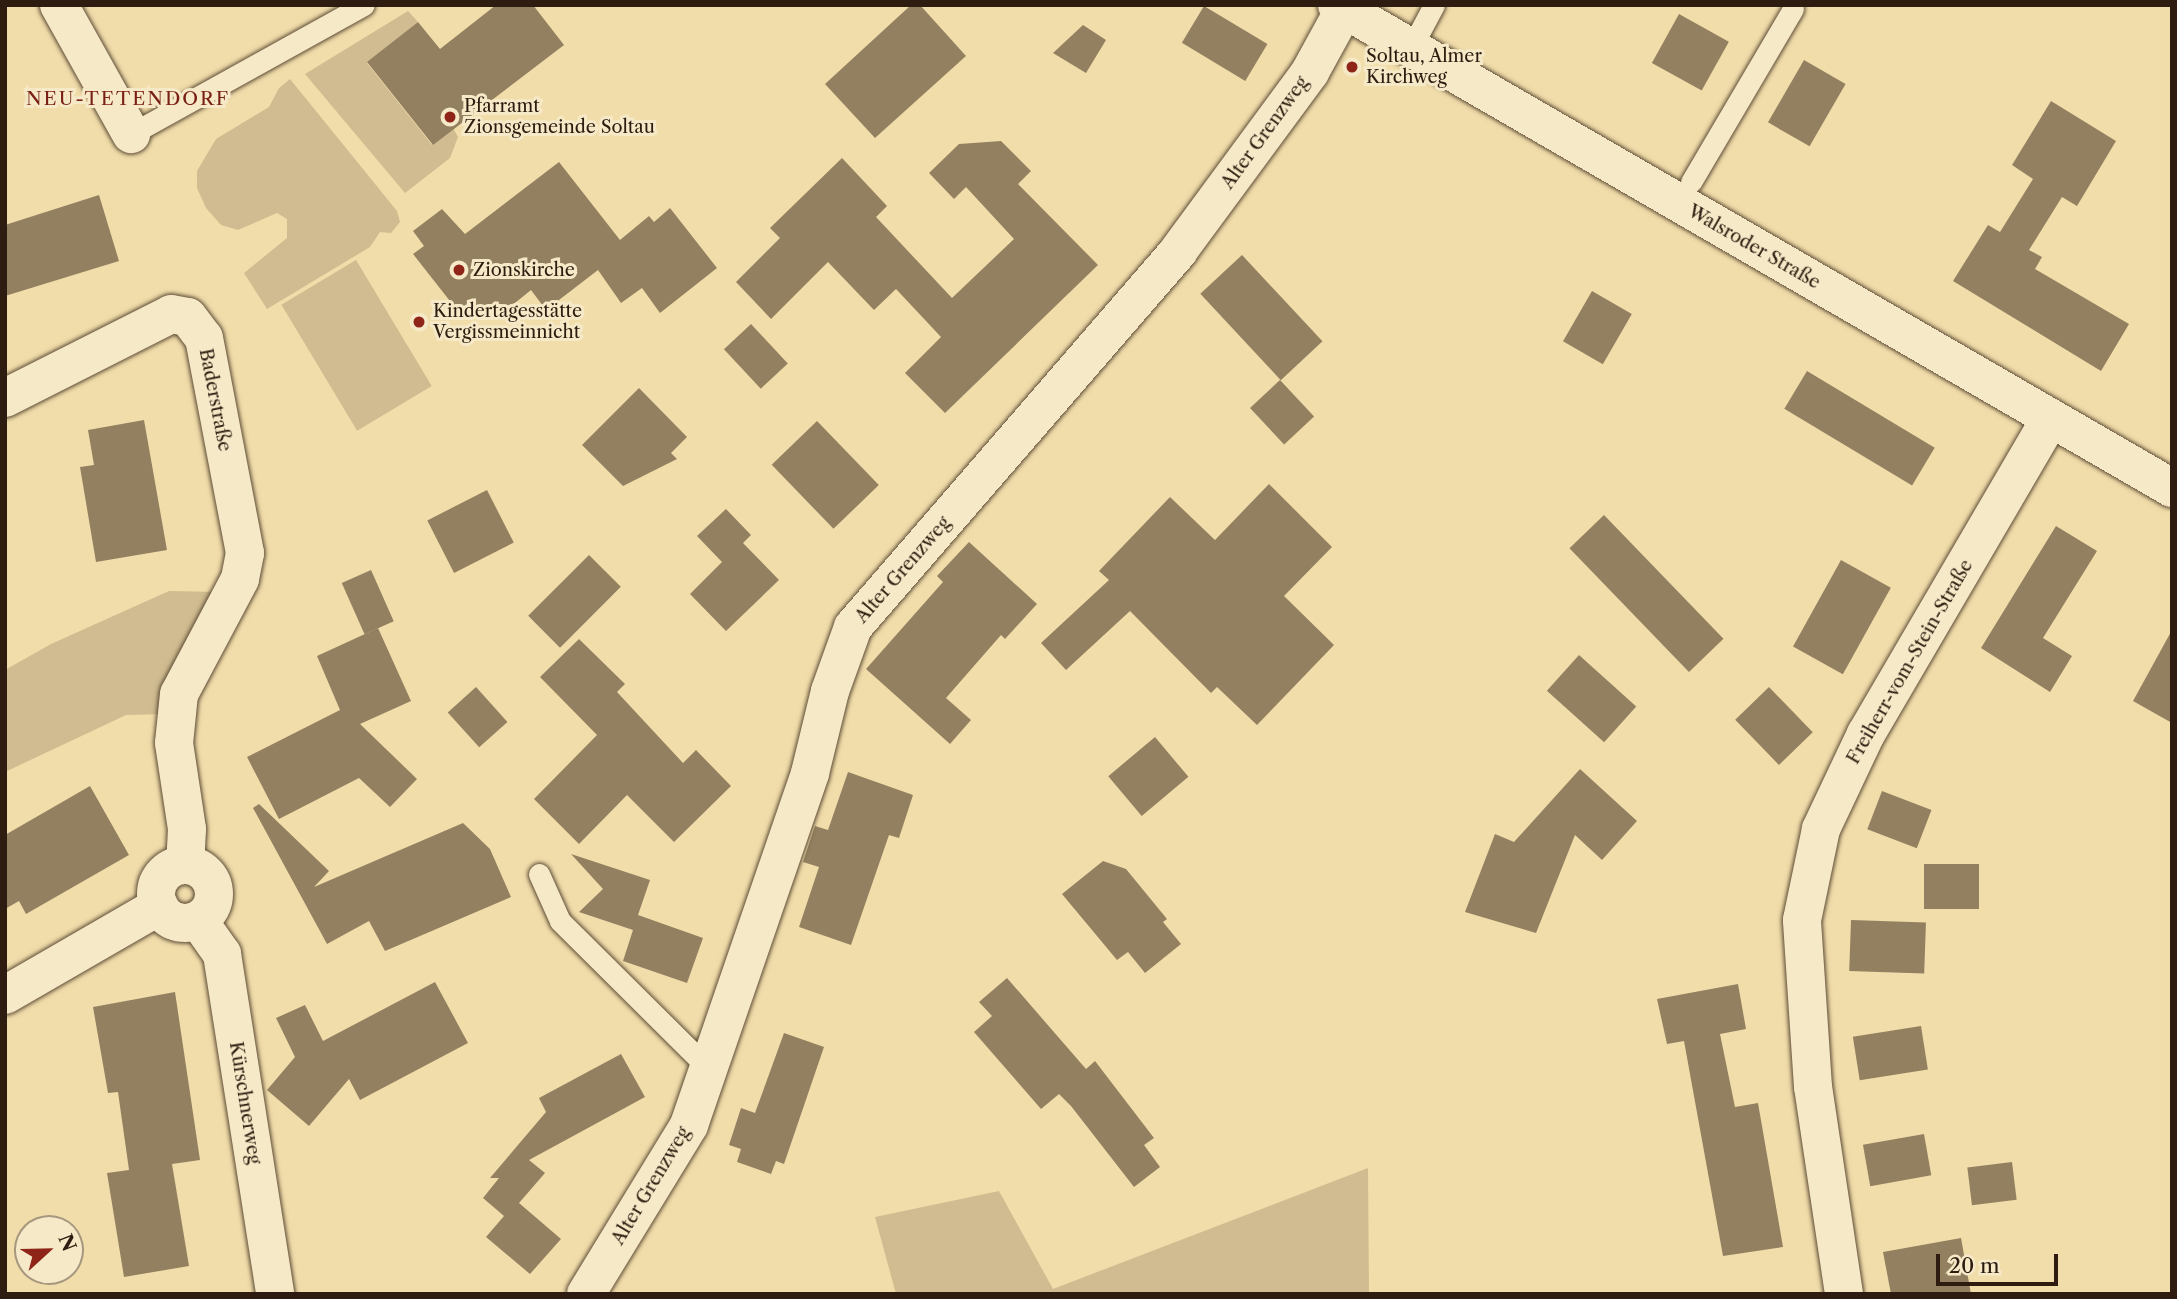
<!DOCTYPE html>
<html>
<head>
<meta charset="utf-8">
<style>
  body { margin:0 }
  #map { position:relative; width:2177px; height:1299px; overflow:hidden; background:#f1ddaa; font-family:"Libre Caslon Text",serif }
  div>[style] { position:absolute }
  .green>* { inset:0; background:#d0bc90; transform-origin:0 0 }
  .building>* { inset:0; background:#938060; transform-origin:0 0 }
  .roads { filter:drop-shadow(0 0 2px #5e4c36) drop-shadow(0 0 2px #5e4c36) }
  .lane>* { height:21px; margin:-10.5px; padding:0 10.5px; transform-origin:10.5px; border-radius:10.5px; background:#f6e9c8 }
  .street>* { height:38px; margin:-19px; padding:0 19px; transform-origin:19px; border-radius:19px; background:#f6e9c8 }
  .street>.ring { margin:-19px; padding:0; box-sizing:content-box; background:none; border:38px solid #f6e9c8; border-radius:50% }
  .secondary>* { height:38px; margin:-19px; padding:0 19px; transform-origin:19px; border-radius:19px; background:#f6e9c8 }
  .dots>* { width:19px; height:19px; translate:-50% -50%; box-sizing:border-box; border:4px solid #f6e9c8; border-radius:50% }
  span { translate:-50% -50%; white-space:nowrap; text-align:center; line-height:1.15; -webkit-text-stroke:6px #f6e9c8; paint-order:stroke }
  .poi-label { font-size:18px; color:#2d1c0f }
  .left { translate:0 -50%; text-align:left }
  .street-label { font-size:18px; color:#2d1c0f }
  .neighbourhood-label { font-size:19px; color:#7a1f14; letter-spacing:2px }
  .frame { position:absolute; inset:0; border:7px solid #2d1c0f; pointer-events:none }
  .north { position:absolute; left:14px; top:1215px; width:70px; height:70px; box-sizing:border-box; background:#f6e9c8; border:2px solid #a6977e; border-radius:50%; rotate:68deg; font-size:19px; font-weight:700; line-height:28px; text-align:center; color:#2d1c0f }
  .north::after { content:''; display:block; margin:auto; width:24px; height:32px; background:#8f2418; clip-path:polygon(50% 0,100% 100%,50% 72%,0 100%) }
  .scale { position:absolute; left:1936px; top:1254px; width:122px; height:32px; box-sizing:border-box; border:4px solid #2d1c0f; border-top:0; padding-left:9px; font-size:21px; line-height:24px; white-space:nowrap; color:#2d1c0f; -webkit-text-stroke:5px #f6e9c8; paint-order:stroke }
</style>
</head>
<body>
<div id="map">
  <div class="green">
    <i style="clip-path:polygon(408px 11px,418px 22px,367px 63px,432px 145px,453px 128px,458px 137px,450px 158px,405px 193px,305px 74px)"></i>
    <i style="clip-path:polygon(290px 79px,397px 211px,400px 222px,391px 233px,380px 232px,370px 247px,267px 309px,244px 273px,287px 238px,287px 219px,277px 213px,238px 230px,221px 225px,206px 208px,197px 188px,197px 171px,216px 139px,269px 107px,279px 88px)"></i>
    <i style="left:356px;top:260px;width:147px;height:87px;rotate:59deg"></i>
    <i style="clip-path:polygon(169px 591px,222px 592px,166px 714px,126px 715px,5px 772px,5px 670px,51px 644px)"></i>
    <i style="clip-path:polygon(1368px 1168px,1369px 1294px,896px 1294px,875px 1217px,999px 1191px,1053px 1289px)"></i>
  </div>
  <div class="building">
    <i style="clip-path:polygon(496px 5px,533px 5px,564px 45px,433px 145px,367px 62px,418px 22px,440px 49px)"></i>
    <i style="clip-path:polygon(911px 5px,920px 5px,966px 56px,875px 138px,825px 84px)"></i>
    <i style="left:1204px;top:6px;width:74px;height:43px;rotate:31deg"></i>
    <i style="left:1679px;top:14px;width:57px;height:56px;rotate:29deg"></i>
    <i style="clip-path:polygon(1083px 25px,1106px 40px,1086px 73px,1053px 53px)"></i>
    <i style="left:1804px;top:60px;width:48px;height:72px;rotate:30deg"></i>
    <i style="clip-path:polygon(2051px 101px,2116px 141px,2077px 206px,2062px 197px,2029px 250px,2042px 257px,2035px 269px,2129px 324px,2101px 371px,1953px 281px,1988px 225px,2000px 232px,2033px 179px,2012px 165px)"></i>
    <i style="clip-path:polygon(1001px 141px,1031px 171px,1018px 184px,1098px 265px,945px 413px,905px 373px,941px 337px,896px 289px,874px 310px,828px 262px,771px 319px,736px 282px,780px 238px,770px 228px,842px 158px,887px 206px,876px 217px,952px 298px,1014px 239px,966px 187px,954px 199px,929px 173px,959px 144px)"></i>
    <i style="clip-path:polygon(559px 162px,620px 240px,649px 216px,654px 222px,670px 208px,717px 268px,660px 313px,642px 288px,621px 303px,598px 270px,546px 310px,531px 290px,515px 303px,478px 315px,457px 310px,413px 254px,424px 246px,413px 231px,442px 209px,465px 234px)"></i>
    <i style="clip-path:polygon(99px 195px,119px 261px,5px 296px,5px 225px)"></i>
    <i style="left:1242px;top:255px;width:118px;height:57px;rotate:47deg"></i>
    <i style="left:1592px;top:291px;width:46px;height:58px;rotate:30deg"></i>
    <i style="left:751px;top:324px;width:54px;height:37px;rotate:47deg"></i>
    <i style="left:1807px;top:371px;width:149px;height:44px;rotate:31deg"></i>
    <i style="left:1280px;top:380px;width:50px;height:41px;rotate:47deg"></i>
    <i style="clip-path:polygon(639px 388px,687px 437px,671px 453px,677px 459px,623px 486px,582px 445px)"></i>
    <i style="clip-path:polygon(144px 420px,167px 550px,96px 562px,80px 467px,94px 465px,88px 430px)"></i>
    <i style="left:817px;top:421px;width:89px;height:63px;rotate:46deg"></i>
    <i style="clip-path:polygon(1269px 484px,1332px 547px,1284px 596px,1334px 645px,1257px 725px,1217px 687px,1211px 693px,1130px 611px,1066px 670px,1041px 643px,1109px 580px,1099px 571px,1170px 497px,1215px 540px)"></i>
    <i style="left:487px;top:490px;width:59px;height:67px;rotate:63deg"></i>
    <i style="clip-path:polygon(726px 509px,751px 535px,743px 543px,779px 580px,726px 631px,690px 594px,722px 562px,697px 536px)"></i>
    <i style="left:1604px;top:515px;width:172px;height:48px;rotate:46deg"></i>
    <i style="clip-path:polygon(2056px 526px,2097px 551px,2043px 638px,2072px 656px,2050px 692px,1981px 648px)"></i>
    <i style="clip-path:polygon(969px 542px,1037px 604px,1005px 639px,1001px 635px,946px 698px,971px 720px,950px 744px,866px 669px,943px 582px,937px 576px)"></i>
    <i style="left:589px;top:555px;width:45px;height:86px;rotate:45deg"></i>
    <i style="left:1841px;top:560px;width:57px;height:99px;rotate:29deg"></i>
    <i style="left:371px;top:570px;width:56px;height:32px;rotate:66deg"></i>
    <i style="clip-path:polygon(378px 628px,411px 701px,360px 724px,417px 779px,390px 807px,359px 778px,279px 819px,247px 757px,340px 710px,317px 656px)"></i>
    <i style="clip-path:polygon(2172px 630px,2172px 723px,2133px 701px)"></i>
    <i style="clip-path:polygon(579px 639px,625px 684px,617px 692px,683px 763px,696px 750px,731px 786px,674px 842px,627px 795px,579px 844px,534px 799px,597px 735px,540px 677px)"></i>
    <i style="left:1579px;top:655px;width:77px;height:48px;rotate:42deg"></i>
    <i style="left:476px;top:687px;width:47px;height:38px;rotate:48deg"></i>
    <i style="left:1769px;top:687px;width:63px;height:47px;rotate:46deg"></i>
    <i style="left:1155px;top:737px;width:52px;height:61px;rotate:50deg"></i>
    <i style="clip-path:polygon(1580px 769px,1637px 821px,1602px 860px,1575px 835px,1536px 933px,1465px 912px,1495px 834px,1514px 842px)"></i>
    <i style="clip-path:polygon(848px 772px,913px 795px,899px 838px,889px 835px,851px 945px,799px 927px,819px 867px,803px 862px,815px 826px,828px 830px)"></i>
    <i style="clip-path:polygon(90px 786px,129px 855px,26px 914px,19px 901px,5px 909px,5px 835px)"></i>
    <i style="left:1882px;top:791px;width:53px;height:41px;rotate:21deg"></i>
    <i style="clip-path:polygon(259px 804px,329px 871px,314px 887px,463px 823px,490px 849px,511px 897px,385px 951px,369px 921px,327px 944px,253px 808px)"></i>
    <i style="clip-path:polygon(571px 854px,650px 880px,638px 915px,703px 938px,687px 983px,623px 961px,633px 930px,579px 912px,603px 889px)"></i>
    <i style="clip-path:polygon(1103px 861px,1126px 869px,1167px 919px,1163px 922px,1181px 944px,1145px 973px,1128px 952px,1117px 960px,1062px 894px)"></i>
    <i style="left:1924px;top:864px;width:55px;height:45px"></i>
    <i style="left:1851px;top:920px;width:75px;height:51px;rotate:2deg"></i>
    <i style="clip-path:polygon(1007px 978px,1086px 1069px,1095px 1061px,1154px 1138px,1144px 1145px,1160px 1167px,1134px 1187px,1071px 1106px,1059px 1094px,1041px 1109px,974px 1032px,992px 1016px,979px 1002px)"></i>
    <i style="clip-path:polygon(435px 982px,468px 1043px,360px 1100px,349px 1079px,309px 1126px,267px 1090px,295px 1057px,276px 1018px,305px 1005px,323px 1041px)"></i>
    <i style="clip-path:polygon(1738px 984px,1746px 1029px,1720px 1034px,1735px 1107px,1758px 1103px,1783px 1247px,1723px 1256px,1684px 1041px,1667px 1044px,1657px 999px)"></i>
    <i style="clip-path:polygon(175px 992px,200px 1160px,172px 1164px,189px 1266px,124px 1277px,107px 1173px,129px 1170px,118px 1092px,108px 1093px,93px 1007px)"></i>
    <i style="left:1921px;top:1026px;width:44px;height:69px;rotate:81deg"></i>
    <i style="clip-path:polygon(784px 1033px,824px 1047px,784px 1164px,776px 1161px,771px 1174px,737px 1162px,741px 1149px,729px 1145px,741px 1108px,755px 1113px)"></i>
    <i style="clip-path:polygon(621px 1054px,645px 1097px,529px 1160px,545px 1173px,519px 1203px,561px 1239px,530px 1274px,486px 1237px,504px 1216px,483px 1198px,499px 1178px,490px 1178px,546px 1112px,539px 1098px)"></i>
    <i style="left:1924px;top:1134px;width:42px;height:62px;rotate:80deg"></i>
    <i style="left:2012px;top:1162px;width:38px;height:45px;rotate:83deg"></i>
    <i style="clip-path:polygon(1961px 1238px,1971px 1294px,1891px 1294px,1883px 1252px)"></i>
  </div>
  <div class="roads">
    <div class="lane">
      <i style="left:1411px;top:48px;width:49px;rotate:-61.9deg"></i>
      <i style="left:131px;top:134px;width:266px;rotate:-29deg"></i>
      <i style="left:1691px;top:182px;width:201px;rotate:-59.5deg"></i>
      <i style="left:539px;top:874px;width:51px;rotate:65.9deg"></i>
      <i style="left:560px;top:921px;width:209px;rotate:44.8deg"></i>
    </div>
    <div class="street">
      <i style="left:59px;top:5px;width:148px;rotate:60.8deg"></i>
      <i style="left:5px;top:398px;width:186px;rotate:-26.8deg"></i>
      <i style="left:171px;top:314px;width:17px;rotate:10deg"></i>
      <i style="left:188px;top:317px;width:26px;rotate:53deg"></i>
      <i style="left:204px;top:338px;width:219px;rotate:79.2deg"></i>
      <i style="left:245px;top:553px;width:26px;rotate:101deg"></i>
      <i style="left:240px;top:579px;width:130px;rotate:117.9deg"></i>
      <i style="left:179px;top:694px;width:49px;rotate:95.8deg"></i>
      <i style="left:174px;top:743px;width:87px;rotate:81.4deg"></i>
      <i style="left:187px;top:829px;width:35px;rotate:93deg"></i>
      <i class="ring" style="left:156px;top:865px;width:20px;height:20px"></i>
      <i style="left:198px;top:920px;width:42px;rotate:54.8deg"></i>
      <i style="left:222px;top:954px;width:344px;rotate:81.1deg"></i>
      <i style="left:5px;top:995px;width:178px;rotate:-30deg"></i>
      <i style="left:586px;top:1294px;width:198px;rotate:-58.6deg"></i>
      <i style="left:689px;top:1125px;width:372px;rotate:-71deg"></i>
      <i style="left:810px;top:773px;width:84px;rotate:-76.3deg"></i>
      <i style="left:830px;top:691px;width:68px;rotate:-70.2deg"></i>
      <i style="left:853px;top:627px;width:498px;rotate:-49.1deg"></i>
      <i style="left:1179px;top:250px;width:221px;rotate:-53.6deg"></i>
      <i style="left:1310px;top:72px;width:71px;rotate:-61.3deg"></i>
      <i style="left:1844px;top:1294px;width:209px;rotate:-98.5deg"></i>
      <i style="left:1813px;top:1087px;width:167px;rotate:-93.8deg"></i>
      <i style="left:1802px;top:920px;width:93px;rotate:-78.2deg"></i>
      <i style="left:1821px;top:829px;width:105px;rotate:-64.7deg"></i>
      <i style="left:1866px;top:734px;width:366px;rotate:-59.7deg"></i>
    </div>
    <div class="secondary">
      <i style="left:1337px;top:5px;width:965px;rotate:30.05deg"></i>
    </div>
  </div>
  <div class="dots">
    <i style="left:1352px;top:67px;background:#8f2418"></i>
    <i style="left:450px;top:117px;background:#8f2418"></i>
    <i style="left:459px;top:270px;background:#8f2418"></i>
    <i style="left:419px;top:322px;background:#8f2418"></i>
  </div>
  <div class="poi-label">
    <span class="left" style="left:1366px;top:67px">Soltau, Almer<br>Kirchweg</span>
    <span class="left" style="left:464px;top:117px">Pfarramt<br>Zionsgemeinde Soltau</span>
    <span class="left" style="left:473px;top:270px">Zionskirche</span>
    <span class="left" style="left:433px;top:322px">Kindertagesstätte<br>Vergissmeinnicht</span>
  </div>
  <div class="street-label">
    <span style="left:1265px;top:133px;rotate:-54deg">Alter Grenzweg</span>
    <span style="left:1754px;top:247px;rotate:30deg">Walsroder Straße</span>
    <span style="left:215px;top:400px;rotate:79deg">Baderstraße</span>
    <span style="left:903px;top:570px;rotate:-49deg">Alter Grenzweg</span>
    <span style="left:1910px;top:662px;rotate:-60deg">Freiherr-vom-Stein-Straße</span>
    <span style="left:245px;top:1103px;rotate:81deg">Kürschnerweg</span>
    <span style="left:651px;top:1186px;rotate:-59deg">Alter Grenzweg</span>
  </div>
  <div class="neighbourhood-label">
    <span style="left:128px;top:99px">NEU-TETENDORF</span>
  </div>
  <div class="frame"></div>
  <div class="north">N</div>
  <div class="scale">20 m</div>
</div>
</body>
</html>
